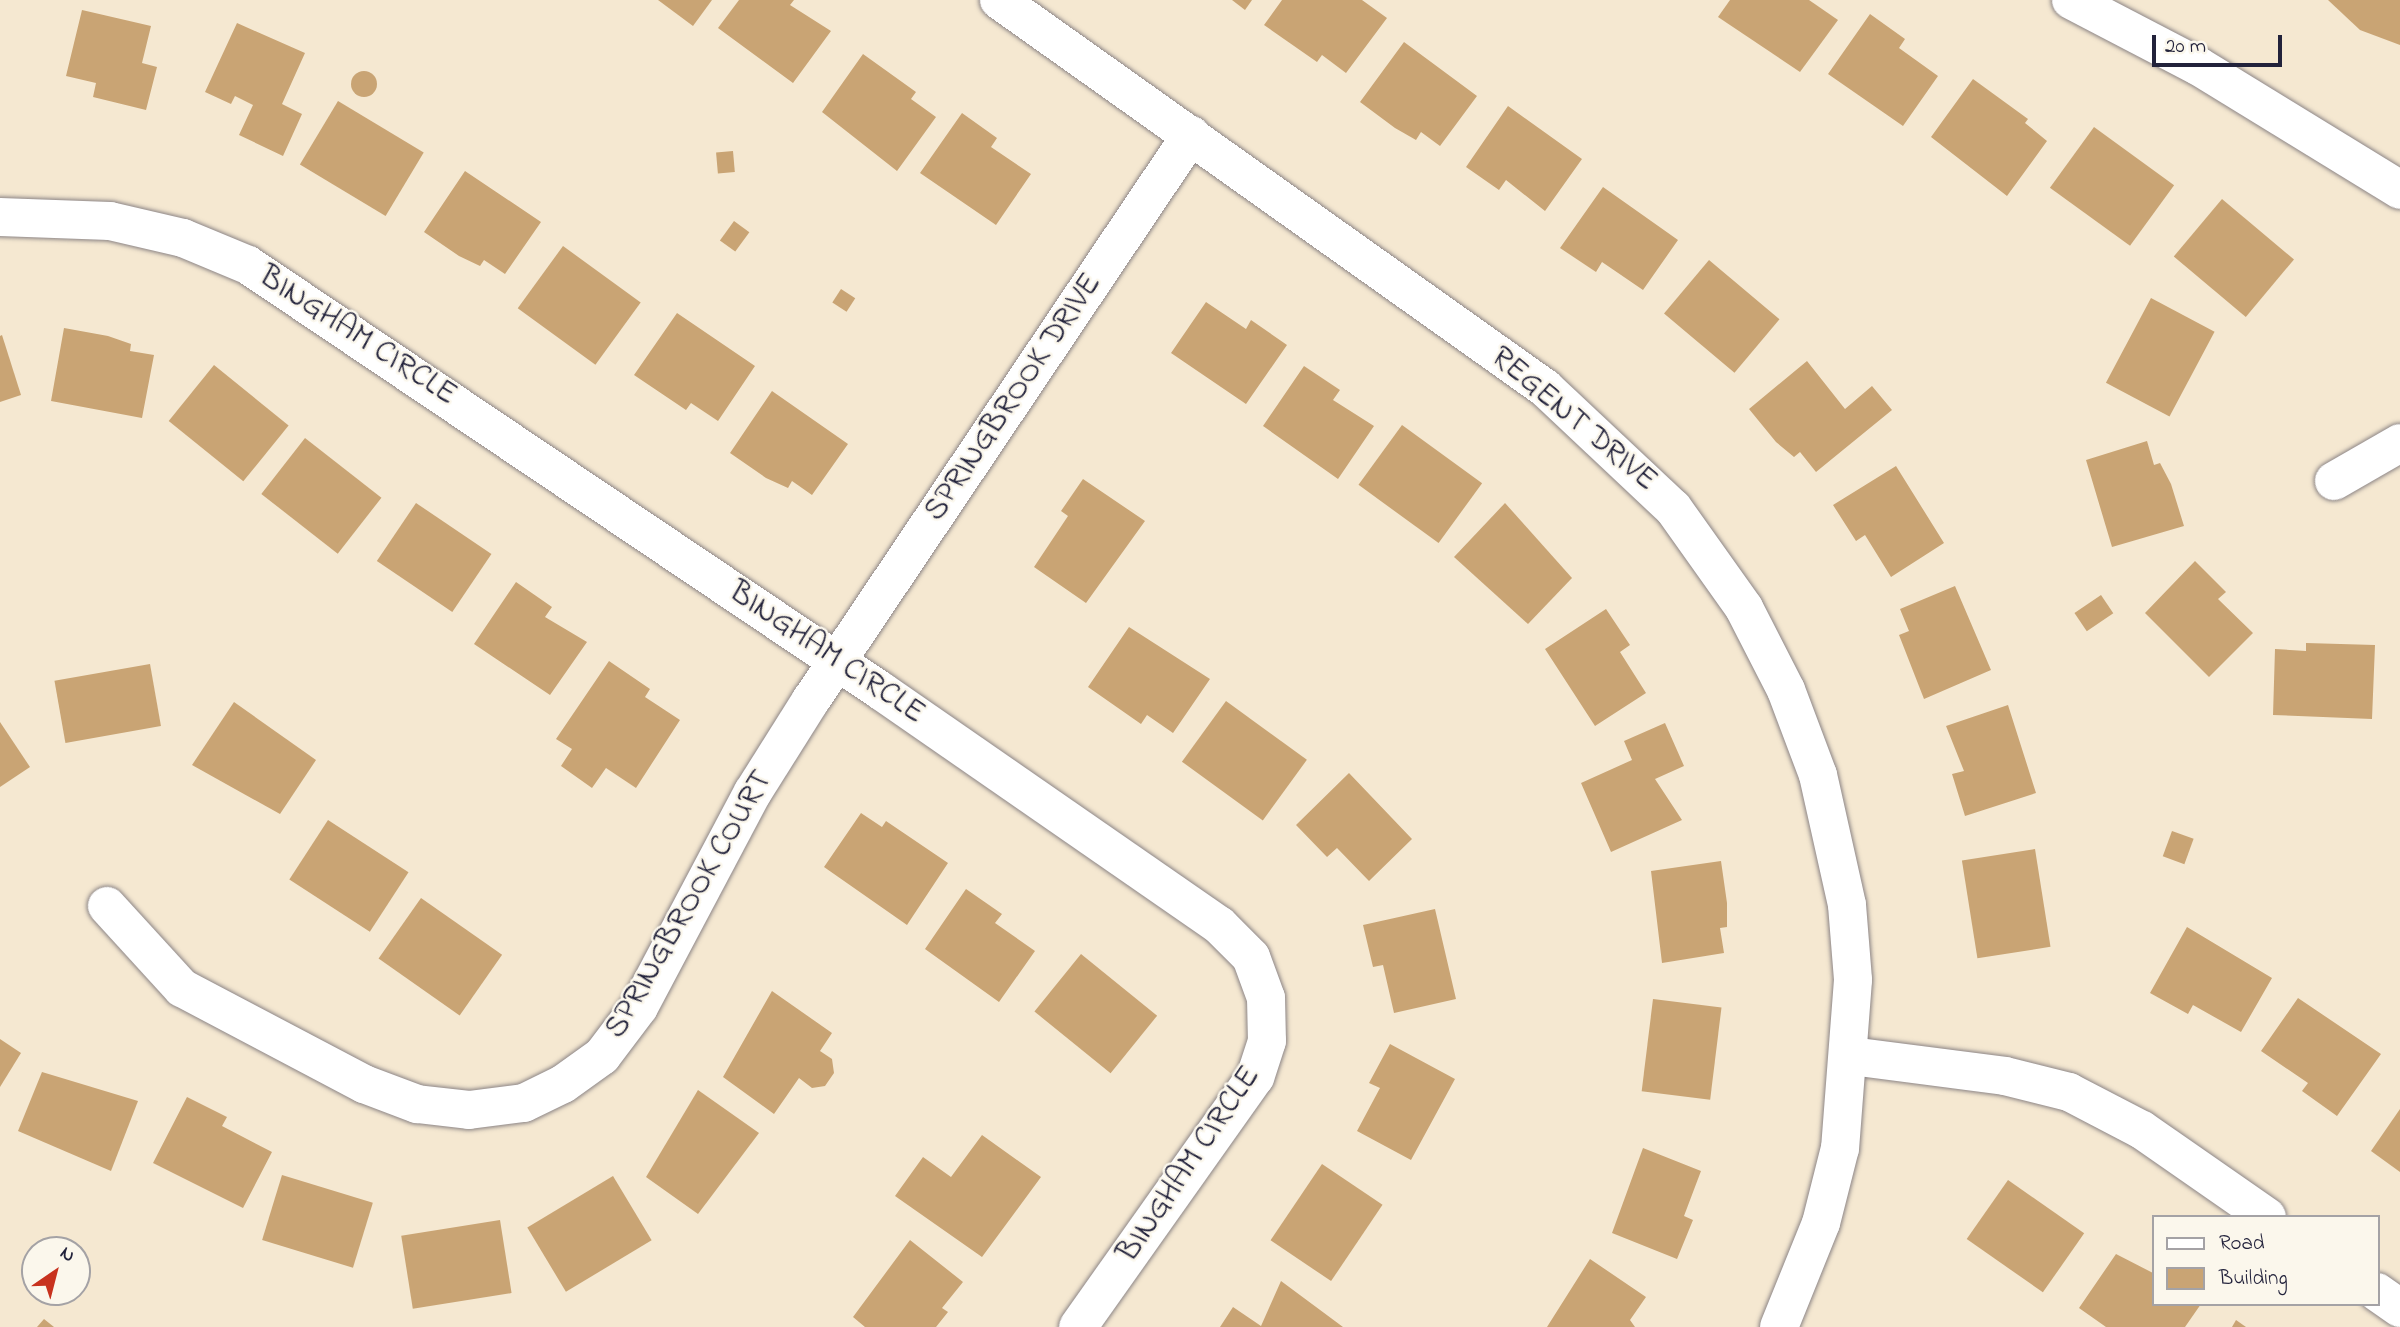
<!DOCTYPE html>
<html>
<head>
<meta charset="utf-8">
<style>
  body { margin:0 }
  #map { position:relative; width:2400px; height:1327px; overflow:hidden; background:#f5e8d1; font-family:"Indie Flower",sans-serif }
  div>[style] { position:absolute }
  .building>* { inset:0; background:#c9a474; transform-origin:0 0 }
  .round { border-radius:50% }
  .roads { filter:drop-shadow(0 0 2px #8c8586) drop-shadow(0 0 2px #8c8586) }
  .minor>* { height:38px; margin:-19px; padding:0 19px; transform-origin:19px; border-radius:19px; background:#fff }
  span { translate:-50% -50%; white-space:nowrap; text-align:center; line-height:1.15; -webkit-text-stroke:5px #fbf7ec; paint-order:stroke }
  .street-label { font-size:32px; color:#22223b }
  .legend { position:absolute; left:2152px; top:1215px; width:228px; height:91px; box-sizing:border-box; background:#fbf7ec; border:2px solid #a4a2a5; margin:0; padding:9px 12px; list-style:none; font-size:21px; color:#22223b }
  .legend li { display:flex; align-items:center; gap:14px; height:35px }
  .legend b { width:35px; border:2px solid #a4a2a5 }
  .north { position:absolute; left:21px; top:1236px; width:70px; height:70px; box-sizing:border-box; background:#fbf7ec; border:2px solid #a4a2a5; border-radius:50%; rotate:35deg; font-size:19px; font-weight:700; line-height:28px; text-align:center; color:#22223b }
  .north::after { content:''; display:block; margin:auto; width:24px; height:32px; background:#c8321e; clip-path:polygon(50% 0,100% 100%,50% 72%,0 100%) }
  .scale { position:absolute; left:2152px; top:35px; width:130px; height:32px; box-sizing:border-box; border:4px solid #22223b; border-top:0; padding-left:9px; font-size:21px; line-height:24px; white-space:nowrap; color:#22223b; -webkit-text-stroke:5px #fbf7ec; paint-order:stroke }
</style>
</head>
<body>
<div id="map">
  <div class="building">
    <i style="clip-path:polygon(658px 0,712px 0,693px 26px)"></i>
    <i style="clip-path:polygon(739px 0,794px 0,790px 5px,831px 31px,793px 83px,718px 28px)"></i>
    <i style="clip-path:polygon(1232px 0,1252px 0,1245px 10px)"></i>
    <i style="clip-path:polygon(1282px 0,1362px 0,1387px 18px,1346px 73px,1322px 55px,1317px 62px,1264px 25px)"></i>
    <i style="clip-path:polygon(1730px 0,1809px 0,1838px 20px,1800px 72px,1718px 17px)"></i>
    <i style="clip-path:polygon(2328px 0,2400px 0,2400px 45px,2360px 30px)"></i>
    <i style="clip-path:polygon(82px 10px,151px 26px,142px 63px,157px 67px,146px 110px,93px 97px,96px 83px,66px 76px)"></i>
    <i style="clip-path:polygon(1870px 14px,1905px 39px,1899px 48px,1938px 76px,1903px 126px,1828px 74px)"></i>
    <i style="clip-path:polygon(237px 23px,305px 53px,282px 104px,302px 114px,283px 156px,239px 135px,253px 105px,235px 96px,231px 104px,205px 92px)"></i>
    <i style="clip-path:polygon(1404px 42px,1477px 96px,1440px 146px,1421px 132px,1416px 140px,1395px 128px,1360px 102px)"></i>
    <i style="clip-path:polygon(863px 54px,916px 92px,911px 99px,936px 117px,897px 171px,822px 112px)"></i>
    <i class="round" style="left:351px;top:71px;width:26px;height:26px"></i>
    <i style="clip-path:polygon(1973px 79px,2028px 119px,2025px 123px,2047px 141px,2007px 196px,1931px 137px)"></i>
    <i style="left:338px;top:101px;width:100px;height:74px;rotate:31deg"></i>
    <i style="clip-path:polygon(1508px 106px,1582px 159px,1545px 211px,1506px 180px,1499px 190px,1466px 167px)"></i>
    <i style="clip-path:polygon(962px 113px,997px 138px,991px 147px,1031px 174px,996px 225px,920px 173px)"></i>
    <i style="left:2094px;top:127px;width:99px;height:75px;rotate:36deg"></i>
    <i style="left:733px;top:151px;width:21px;height:17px;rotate:85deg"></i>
    <i style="clip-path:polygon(465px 171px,541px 222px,505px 274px,484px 260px,480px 266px,459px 256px,424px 232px)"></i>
    <i style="clip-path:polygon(1603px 187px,1678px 240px,1643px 290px,1602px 262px,1596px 272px,1560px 248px)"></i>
    <i style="left:2222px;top:199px;width:94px;height:75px;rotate:40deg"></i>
    <i style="left:734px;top:221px;width:19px;height:24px;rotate:36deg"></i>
    <i style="left:563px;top:246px;width:96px;height:77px;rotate:36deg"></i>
    <i style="left:1709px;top:260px;width:92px;height:70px;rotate:40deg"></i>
    <i style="left:841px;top:289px;width:17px;height:16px;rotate:33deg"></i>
    <i style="left:2151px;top:298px;width:72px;height:96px;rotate:28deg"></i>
    <i style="clip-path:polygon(1206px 302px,1246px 329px,1251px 320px,1287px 345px,1246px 404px,1171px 353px)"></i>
    <i style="clip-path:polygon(677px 313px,755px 366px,718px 421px,691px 403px,686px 410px,634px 375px)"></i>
    <i style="clip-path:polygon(64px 328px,108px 336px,131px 344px,130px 351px,154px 355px,142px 418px,51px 401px)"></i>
    <i style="clip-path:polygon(2px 335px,21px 395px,0 402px,0 336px)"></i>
    <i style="clip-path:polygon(1807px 361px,1845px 409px,1872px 386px,1892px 410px,1816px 472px,1800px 452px,1794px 457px,1776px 442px,1749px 409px)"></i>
    <i style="left:214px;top:365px;width:96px;height:72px;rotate:39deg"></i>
    <i style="clip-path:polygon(1304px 366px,1340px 390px,1333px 400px,1374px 426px,1338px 479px,1263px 426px)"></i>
    <i style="clip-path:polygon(772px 391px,848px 444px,812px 495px,792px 481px,788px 488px,766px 478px,730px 453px)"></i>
    <i style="left:1402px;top:425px;width:99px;height:74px;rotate:36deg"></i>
    <i style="left:305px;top:438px;width:97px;height:71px;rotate:38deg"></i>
    <i style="clip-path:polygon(2147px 441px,2154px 465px,2160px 463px,2171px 484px,2184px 526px,2112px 547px,2086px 460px)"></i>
    <i style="clip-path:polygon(1896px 466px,1944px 543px,1891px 577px,1865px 535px,1856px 541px,1833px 505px)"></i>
    <i style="clip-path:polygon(1083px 479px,1145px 521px,1086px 603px,1034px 567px,1068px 516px,1061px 511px)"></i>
    <i style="left:416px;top:503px;width:91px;height:70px;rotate:34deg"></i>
    <i style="clip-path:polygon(1505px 503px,1572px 578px,1528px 624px,1454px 557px)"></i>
    <i style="clip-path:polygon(2195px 561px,2226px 592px,2218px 599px,2253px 633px,2209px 677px,2145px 613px)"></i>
    <i style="clip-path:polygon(516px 582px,552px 607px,545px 617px,587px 642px,550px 695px,474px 644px)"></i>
    <i style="clip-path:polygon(1955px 586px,1991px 670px,1924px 699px,1899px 635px,1909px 631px,1900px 609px)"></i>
    <i style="left:2101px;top:595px;width:22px;height:32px;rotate:56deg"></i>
    <i style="clip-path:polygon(1606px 609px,1630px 645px,1620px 652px,1646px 693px,1595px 726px,1545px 649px)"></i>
    <i style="clip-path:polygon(1129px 627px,1210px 679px,1173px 733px,1147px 715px,1141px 724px,1088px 687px)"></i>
    <i style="clip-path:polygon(2306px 643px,2375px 645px,2372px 719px,2273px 715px,2275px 649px,2306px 651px)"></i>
    <i style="clip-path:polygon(609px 661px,650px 689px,645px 697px,680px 720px,636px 788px,606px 768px,592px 788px,561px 766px,572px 749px,556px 739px)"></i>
    <i style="left:150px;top:664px;width:63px;height:97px;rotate:80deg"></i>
    <i style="left:1226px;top:701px;width:100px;height:75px;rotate:36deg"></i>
    <i style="clip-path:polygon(234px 702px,316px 760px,280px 814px,192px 765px)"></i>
    <i style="clip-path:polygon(2008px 705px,2036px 793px,1965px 816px,1952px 774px,1964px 771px,1946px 726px)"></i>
    <i style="clip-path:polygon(0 722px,30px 767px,0 787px)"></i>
    <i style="clip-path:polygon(1665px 723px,1684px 766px,1655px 779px,1682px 820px,1611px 852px,1581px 783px,1632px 760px,1624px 741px)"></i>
    <i style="clip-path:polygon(1349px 773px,1412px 839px,1369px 881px,1337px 848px,1327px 857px,1296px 825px)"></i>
    <i style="clip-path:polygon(861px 813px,882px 827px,886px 821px,948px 863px,907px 925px,824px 867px)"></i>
    <i style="left:328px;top:820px;width:96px;height:71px;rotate:33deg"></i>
    <i style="left:2172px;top:831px;width:23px;height:27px;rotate:20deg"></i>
    <i style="left:2035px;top:849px;width:99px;height:74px;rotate:81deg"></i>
    <i style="clip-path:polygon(1721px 861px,1727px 903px,1727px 927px,1720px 928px,1724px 953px,1662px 963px,1651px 871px)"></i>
    <i style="clip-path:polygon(966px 889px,1002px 914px,995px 923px,1035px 951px,999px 1002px,925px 949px)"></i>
    <i style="left:421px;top:898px;width:99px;height:74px;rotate:35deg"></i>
    <i style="clip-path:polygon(1435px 909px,1456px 999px,1394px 1013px,1383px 965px,1373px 967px,1363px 925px)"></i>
    <i style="clip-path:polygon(2187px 927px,2272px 978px,2241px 1032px,2193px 1005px,2188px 1014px,2150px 993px)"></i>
    <i style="left:1081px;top:954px;width:98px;height:74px;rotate:39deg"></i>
    <i style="clip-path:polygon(772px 991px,832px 1033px,820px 1051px,832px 1059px,834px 1073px,825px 1086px,812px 1088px,799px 1078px,774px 1114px,723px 1077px)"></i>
    <i style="clip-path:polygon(2298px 998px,2381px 1054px,2337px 1116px,2302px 1091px,2308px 1083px,2261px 1051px)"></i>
    <i style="left:1653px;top:999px;width:69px;height:93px;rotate:7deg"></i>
    <i style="clip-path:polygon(0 1039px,21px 1053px,0 1087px)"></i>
    <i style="clip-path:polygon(1390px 1044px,1455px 1079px,1411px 1160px,1357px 1131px,1380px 1088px,1369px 1083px)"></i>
    <i style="clip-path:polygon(42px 1072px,138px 1101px,111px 1171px,18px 1131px)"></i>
    <i style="clip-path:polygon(698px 1090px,759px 1133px,698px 1214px,646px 1177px)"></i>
    <i style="clip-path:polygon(187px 1097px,227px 1117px,222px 1126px,272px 1152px,243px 1208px,153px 1163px)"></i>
    <i style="clip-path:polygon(2400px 1109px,2400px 1172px,2371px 1151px)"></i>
    <i style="clip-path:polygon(982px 1135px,1041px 1177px,982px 1257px,895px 1196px,923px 1157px,951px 1177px)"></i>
    <i style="clip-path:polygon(1643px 1148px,1701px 1171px,1684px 1216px,1693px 1220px,1677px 1259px,1612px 1233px)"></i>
    <i style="left:1322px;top:1164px;width:73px;height:92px;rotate:34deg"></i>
    <i style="left:282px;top:1175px;width:95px;height:68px;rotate:17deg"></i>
    <i style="left:613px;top:1176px;width:75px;height:100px;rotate:59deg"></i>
    <i style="left:2008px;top:1180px;width:93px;height:72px;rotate:35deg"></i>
    <i style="left:500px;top:1220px;width:74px;height:100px;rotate:81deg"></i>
    <i style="clip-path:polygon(910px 1240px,963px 1282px,942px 1308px,948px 1312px,936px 1327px,865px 1327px,853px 1317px)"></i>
    <i style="clip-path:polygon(2116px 1254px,2153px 1273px,2153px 1304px,2201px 1304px,2185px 1327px,2106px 1327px,2079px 1308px)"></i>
    <i style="clip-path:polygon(1590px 1259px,1646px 1297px,1630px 1320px,1635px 1327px,1547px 1327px)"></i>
    <i style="clip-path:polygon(1281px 1281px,1343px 1327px,1220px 1327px,1233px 1307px,1261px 1326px)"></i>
    <i style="clip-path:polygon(44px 1319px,54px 1327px,37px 1327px)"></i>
    <i style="clip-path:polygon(2236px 1320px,2246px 1327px,2232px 1327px)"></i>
  </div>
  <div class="roads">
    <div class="minor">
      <i style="left:999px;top:0;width:670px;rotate:35.4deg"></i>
      <i style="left:1545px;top:388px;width:175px;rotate:43.2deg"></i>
      <i style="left:1673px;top:508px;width:123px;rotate:54.6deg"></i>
      <i style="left:1744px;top:608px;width:92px;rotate:62.9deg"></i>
      <i style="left:1786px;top:690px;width:91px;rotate:69.4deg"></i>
      <i style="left:1818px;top:775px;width:133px;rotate:77.4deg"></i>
      <i style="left:1847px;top:905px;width:75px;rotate:85.4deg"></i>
      <i style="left:1853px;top:980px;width:169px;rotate:94.4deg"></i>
      <i style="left:1840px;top:1148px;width:77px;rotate:104.2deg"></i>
      <i style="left:1821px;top:1223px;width:112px;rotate:112deg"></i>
      <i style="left:2071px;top:0;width:143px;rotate:27.5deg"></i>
      <i style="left:2198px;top:66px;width:237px;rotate:31.5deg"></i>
      <i style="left:0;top:217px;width:110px;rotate:2.1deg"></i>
      <i style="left:110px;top:221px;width:75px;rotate:13.1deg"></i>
      <i style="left:183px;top:238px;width:70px;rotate:22.6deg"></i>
      <i style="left:248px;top:265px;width:763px;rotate:33.94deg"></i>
      <i style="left:881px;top:691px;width:411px;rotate:34.7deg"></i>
      <i style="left:1219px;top:925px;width:45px;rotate:45deg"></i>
      <i style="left:1251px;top:957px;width:44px;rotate:69.9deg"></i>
      <i style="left:1266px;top:998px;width:43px;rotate:88.7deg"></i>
      <i style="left:1267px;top:1041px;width:38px;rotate:108deg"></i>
      <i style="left:1255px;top:1077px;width:306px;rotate:125.3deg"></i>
      <i style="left:2334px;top:481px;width:76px;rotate:-29.9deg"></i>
      <i style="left:107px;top:906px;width:111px;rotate:47.6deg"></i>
      <i style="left:182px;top:988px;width:206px;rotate:27.8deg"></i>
      <i style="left:364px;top:1084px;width:57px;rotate:20.7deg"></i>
      <i style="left:417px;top:1104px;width:52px;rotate:6.6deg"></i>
      <i style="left:469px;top:1110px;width:55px;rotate:-7.3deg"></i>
      <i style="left:524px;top:1103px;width:43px;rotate:-26deg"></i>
      <i style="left:563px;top:1084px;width:48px;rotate:-35.7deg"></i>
      <i style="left:602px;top:1056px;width:61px;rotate:-52.9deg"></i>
      <i style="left:639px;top:1007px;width:243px;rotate:-62.1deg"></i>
      <i style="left:753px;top:792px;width:109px;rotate:-57.8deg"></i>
      <i style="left:811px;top:700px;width:681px;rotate:-56.08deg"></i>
      <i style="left:1851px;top:1056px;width:155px;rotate:7.4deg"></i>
      <i style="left:2005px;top:1076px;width:66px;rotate:14deg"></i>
      <i style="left:2069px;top:1092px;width:82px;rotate:27.5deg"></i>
      <i style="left:2142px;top:1130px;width:152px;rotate:34.8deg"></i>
      <i style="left:2377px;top:1292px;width:28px;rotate:35deg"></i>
    </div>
  </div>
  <div class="street-label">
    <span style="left:357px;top:337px;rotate:33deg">BINGHAM CIRCLE</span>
    <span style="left:1014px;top:398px;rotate:-56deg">SPRINGBROOK DRIVE</span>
    <span style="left:1573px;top:420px;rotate:40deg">REGENT DRIVE</span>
    <span style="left:826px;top:654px;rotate:34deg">BINGHAM CIRCLE</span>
    <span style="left:690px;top:905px;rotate:-60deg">SPRINGBROOK COURT</span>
    <span style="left:1190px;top:1165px;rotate:-56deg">BINGHAM CIRCLE</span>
  </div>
  <ul class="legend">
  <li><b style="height:9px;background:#fff"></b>Road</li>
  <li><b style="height:19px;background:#c9a474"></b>Building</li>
  </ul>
  <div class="north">N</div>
  <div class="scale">20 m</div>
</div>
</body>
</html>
